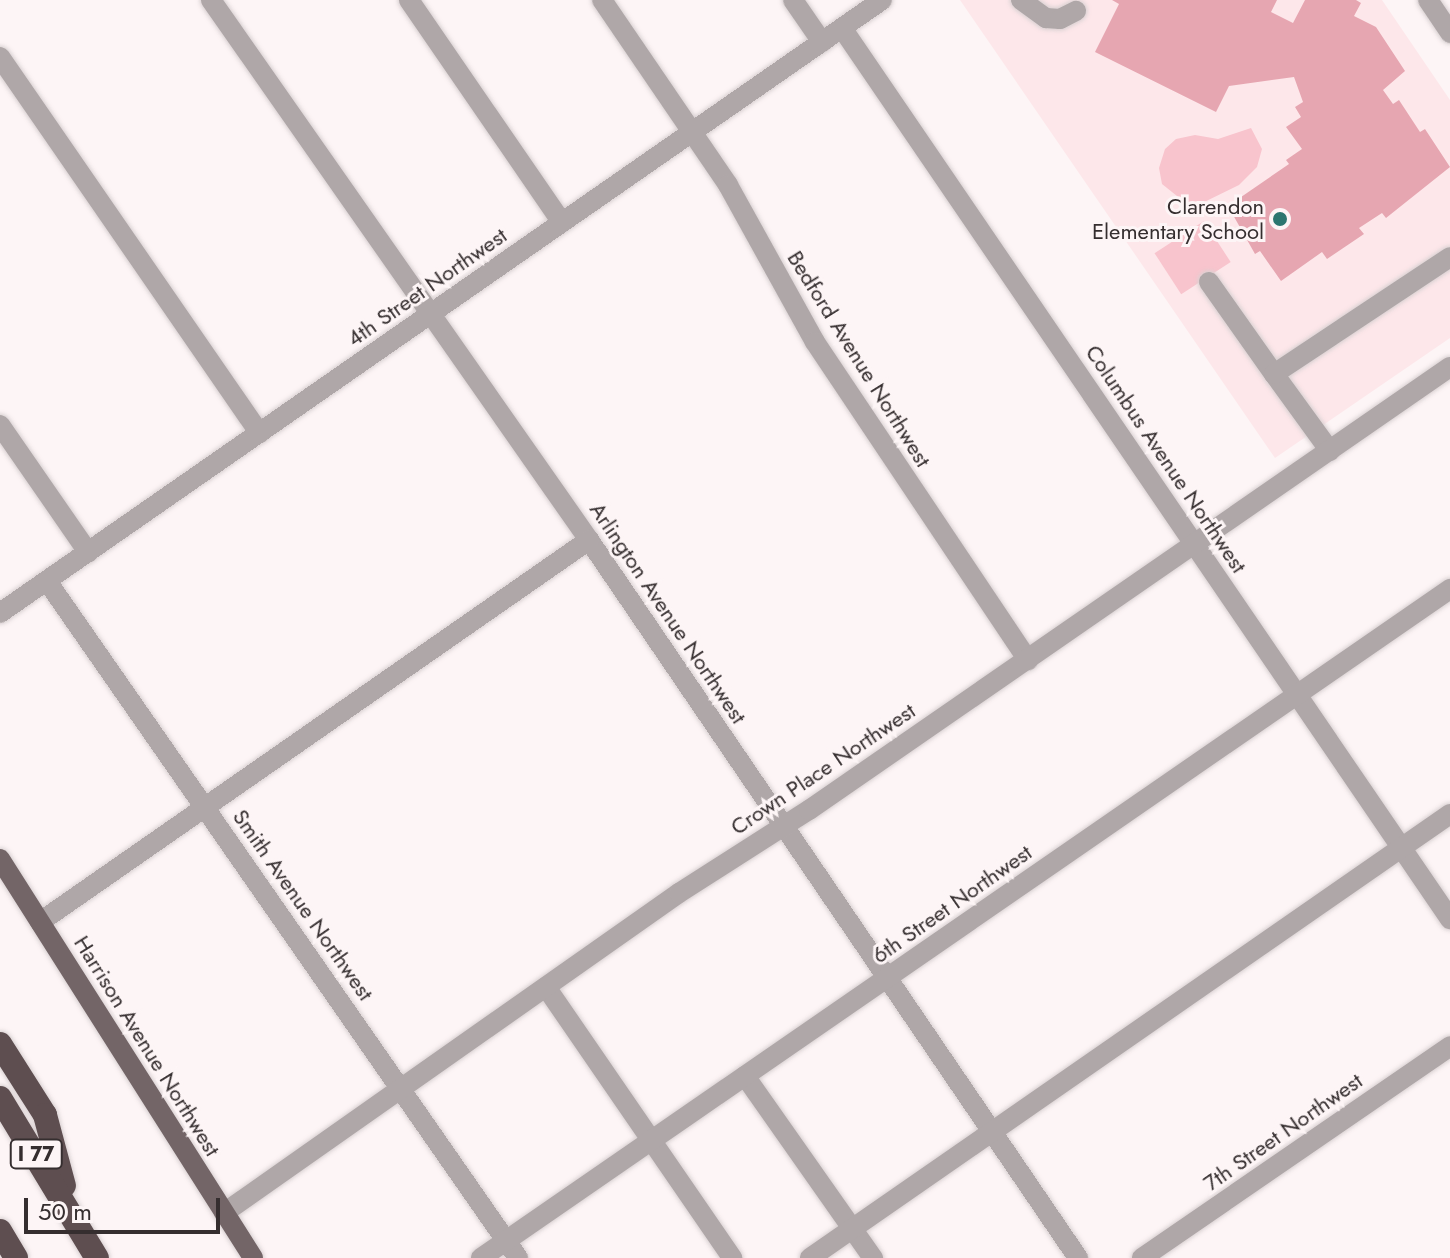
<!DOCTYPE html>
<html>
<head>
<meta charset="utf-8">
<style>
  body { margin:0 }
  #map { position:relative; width:1450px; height:1258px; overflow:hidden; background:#fdf5f6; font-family:Jost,sans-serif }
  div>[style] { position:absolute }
  .built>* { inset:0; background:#fde7ea }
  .green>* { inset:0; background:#f8c4cd; transform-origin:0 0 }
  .building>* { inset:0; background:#e6a6b1 }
  .roads { filter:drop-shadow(0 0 2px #d9d1d2) drop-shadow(0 0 2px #d9d1d2) }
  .minor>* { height:20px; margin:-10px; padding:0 10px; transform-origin:10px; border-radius:10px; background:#afa7a8 }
  .major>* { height:20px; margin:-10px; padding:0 10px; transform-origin:10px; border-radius:10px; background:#736567 }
  .highway>* { height:24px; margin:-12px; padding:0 12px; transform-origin:12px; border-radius:12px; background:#5e4e50 }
  .dots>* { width:22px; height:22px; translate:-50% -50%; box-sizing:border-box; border:4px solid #fdf5f6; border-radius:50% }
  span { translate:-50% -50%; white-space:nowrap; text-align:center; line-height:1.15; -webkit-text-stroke:6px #fdf5f6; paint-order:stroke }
  .shield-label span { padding:2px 6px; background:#fdf5f6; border:2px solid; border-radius:6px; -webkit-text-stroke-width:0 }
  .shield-label { font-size:20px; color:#352e2f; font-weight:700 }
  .poi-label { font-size:22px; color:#352e2f }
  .right { translate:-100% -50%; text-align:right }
  .street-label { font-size:22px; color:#352e2f }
  .scale { position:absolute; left:24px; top:1198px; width:196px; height:36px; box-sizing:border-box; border:4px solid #352e2f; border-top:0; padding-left:10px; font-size:24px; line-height:28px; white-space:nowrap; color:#352e2f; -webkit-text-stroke:6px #fdf5f6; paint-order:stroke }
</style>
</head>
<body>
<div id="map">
  <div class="built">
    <i style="clip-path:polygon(960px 0,1382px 0,1450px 100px,1450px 338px,1275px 458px)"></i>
  </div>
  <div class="green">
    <i style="clip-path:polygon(1251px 128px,1262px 149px,1257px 167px,1239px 185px,1192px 208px,1162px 184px,1159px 168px,1165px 149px,1176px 139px,1195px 135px,1218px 139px)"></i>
    <i style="left:1204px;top:221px;width:49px;height:59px;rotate:57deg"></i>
  </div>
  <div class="building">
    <i style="clip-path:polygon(1112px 0,1277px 0,1271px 12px,1293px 23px,1305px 0,1356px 0,1361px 3px,1354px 16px,1376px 27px,1405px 71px,1383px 90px,1393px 104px,1399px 100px,1420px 132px,1425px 129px,1450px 167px,1386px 218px,1382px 213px,1359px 228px,1364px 234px,1327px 259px,1322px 252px,1281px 281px,1260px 251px,1255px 254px,1228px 206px,1289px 164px,1286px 160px,1302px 149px,1286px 127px,1301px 117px,1295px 107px,1303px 102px,1294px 77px,1229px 86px,1216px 112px,1095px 52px,1119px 4px)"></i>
  </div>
  <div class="roads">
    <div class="minor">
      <i style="left:211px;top:0;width:659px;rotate:55.01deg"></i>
      <i style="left:589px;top:540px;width:869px;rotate:55.74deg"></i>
      <i style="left:409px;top:0;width:270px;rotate:55.5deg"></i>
      <i style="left:602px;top:0;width:224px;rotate:55.7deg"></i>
      <i style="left:728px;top:185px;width:179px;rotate:61deg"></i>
      <i style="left:815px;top:342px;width:383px;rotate:56.2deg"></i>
      <i style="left:793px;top:0;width:51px;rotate:55.4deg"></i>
      <i style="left:1021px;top:0;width:31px;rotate:36deg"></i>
      <i style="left:1046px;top:18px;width:14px;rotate:4deg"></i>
      <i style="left:1060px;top:19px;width:18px;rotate:-27deg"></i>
      <i style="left:1428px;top:0;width:40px;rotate:56deg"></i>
      <i style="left:842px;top:28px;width:1079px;rotate:55.69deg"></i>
      <i style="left:0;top:57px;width:457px;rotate:55.4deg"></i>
      <i style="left:1209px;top:282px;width:113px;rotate:54.8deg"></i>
      <i style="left:0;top:425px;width:155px;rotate:55.3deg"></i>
      <i style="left:1330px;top:451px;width:95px;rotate:-126deg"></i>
      <i style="left:1274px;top:374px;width:211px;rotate:-33.6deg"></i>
      <i style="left:47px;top:581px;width:825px;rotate:55.17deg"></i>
      <i style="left:0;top:613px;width:1074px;rotate:-34.8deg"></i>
      <i style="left:40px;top:922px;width:669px;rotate:-34.83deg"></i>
      <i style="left:546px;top:987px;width:329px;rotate:55.5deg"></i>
      <i style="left:745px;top:1076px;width:223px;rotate:54.9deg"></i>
      <i style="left:224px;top:1213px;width:556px;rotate:-35.12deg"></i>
      <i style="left:679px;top:893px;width:154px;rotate:-32.6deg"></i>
      <i style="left:809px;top:810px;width:779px;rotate:-34.65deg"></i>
      <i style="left:481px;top:1258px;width:1178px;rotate:-34.62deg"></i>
      <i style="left:810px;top:1258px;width:779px;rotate:-34.75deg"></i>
      <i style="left:1142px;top:1258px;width:374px;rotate:-34.5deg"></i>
    </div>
    <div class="major">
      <i style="left:0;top:859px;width:472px;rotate:57.6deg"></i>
    </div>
    <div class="highway">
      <i style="left:0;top:1044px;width:84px;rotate:57.6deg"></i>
      <i style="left:45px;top:1115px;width:73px;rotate:75deg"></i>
      <i style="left:0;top:1098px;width:187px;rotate:58.8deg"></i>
      <i style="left:0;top:1231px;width:31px;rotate:59deg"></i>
    </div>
  </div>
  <div class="dots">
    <i style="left:1280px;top:219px;background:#2d7670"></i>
  </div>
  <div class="shield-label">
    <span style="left:36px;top:1154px">I 77</span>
  </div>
  <div class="poi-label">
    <span class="right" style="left:1264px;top:219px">Clarendon<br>Elementary School</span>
  </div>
  <div class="street-label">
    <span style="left:427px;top:287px;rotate:-35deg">4th Street Northwest</span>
    <span style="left:859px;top:359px;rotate:58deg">Bedford Avenue Northwest</span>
    <span style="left:1166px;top:459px;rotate:56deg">Columbus Avenue Northwest</span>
    <span style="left:668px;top:613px;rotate:56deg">Arlington Avenue Northwest</span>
    <span style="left:823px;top:769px;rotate:-34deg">Crown Place Northwest</span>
    <span style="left:952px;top:904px;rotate:-35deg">6th Street Northwest</span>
    <span style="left:303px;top:905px;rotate:55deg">Smith Avenue Northwest</span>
    <span style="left:147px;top:1046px;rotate:58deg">Harrison Avenue Northwest</span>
    <span style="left:1283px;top:1132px;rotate:-35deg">7th Street Northwest</span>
  </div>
  <div class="scale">50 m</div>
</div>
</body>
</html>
